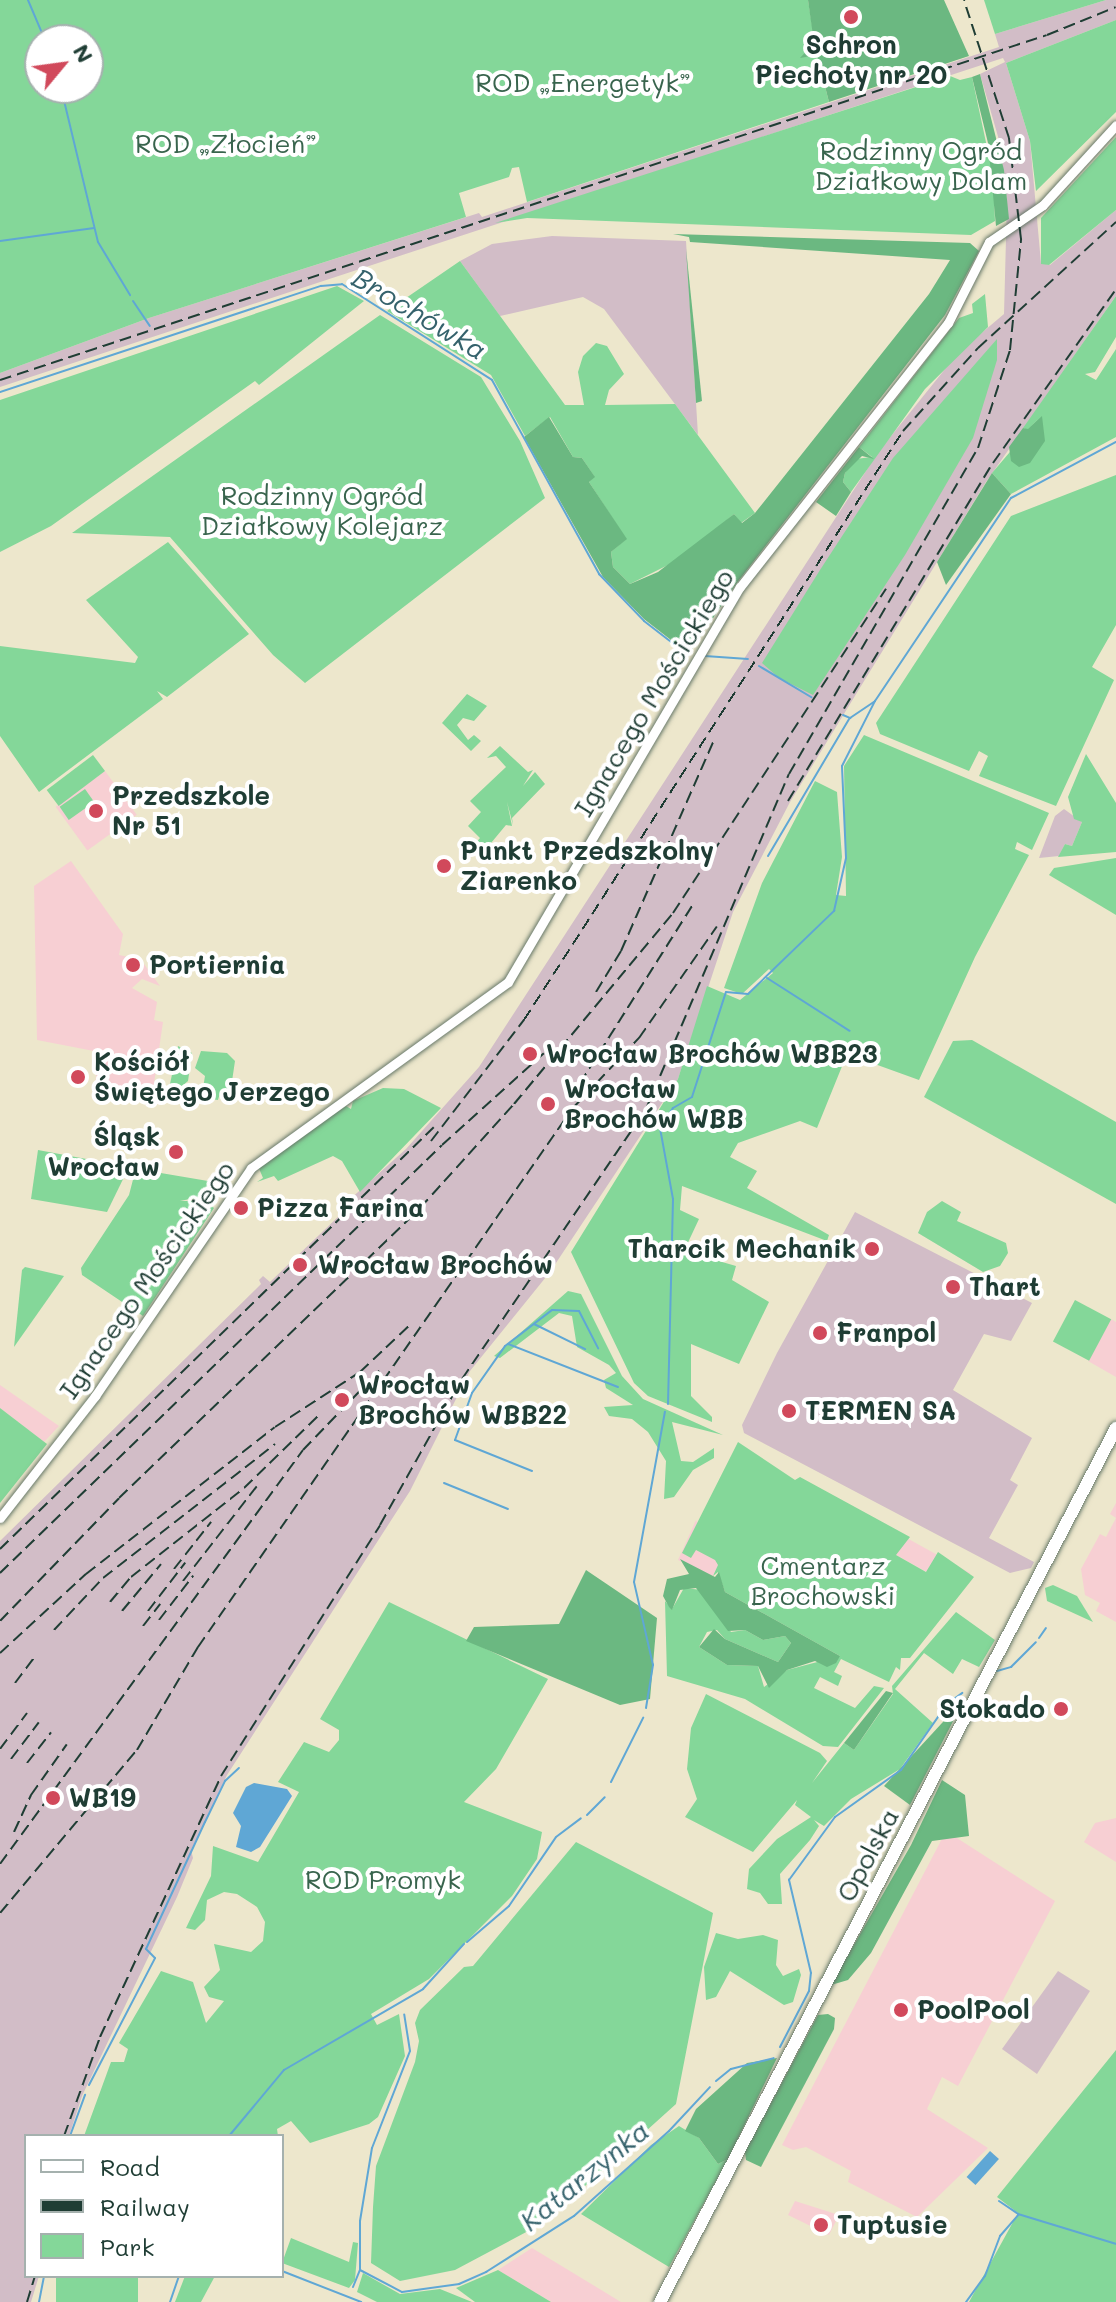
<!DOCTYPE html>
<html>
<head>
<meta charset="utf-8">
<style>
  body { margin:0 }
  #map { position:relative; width:1116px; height:2302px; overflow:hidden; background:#ede7cc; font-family:Mali,sans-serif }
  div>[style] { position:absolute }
  .built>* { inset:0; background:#f7cfd3; transform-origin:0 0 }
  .industrial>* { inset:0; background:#d2bdc7 }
  .green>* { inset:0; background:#84d799; transform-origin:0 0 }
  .forest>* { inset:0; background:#6bb881 }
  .water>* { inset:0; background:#5fa7d5; transform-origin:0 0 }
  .stream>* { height:2px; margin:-1px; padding:0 1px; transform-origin:1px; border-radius:1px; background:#5fa7d5 }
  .roads { filter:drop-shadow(0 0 2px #677869) drop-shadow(0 0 2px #677869) }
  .tertiary>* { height:9px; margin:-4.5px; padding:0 4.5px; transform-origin:4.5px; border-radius:4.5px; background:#fff }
  .primary>* { height:12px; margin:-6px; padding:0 6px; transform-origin:6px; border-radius:6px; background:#fff }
  .rail>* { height:2px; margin-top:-1px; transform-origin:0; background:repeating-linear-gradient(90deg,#1f3d34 0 12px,transparent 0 18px) }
  .dots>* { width:22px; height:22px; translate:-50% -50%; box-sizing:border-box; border:4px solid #fff; border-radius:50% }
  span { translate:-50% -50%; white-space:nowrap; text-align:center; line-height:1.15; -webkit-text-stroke:8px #fff; paint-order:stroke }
  .poi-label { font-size:26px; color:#1f3d34; font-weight:700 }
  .left { translate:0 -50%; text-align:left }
  .right { translate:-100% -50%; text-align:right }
  .park-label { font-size:26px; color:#38644d }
  .street-label { font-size:26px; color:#1f3d34 }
  .water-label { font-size:28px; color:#35626c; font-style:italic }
  .legend { position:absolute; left:24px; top:2134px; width:260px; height:144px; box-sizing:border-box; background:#fff; border:2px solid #a5b1ae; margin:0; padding:10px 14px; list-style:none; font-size:24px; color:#1f3d34 }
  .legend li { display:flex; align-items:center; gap:16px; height:40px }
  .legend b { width:40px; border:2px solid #a5b1ae }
  .north { position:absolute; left:24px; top:24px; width:80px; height:80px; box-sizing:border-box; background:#fff; border:2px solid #a5b1ae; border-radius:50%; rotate:61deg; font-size:22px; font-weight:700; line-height:32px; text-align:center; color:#1f3d34 }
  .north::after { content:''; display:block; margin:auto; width:28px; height:36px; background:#d1495b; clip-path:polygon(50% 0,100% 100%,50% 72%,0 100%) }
</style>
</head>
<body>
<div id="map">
  <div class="built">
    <i style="left:105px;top:771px;width:54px;height:61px;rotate:54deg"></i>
    <i style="clip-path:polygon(71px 861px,123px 934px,119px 955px,129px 957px,128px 963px,144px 964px,160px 986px,142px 979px,132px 988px,157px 1002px,154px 1020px,163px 1022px,151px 1104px,94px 1093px,99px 1052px,37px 1040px,34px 886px)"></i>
    <i style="clip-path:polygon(1111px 1319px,1116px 1322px,1116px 1377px,1088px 1361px)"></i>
    <i style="clip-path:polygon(0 1385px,59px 1426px,44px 1442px,0 1408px)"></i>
    <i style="clip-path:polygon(829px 1495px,970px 1573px,970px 1577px,959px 1590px,819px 1512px)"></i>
    <i style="clip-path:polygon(1116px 1503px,1116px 1622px,1096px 1611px,1100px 1603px,1085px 1595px,1081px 1569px,1100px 1534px,1106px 1537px,1116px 1518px,1110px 1514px)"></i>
    <i style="clip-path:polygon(696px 1520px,720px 1562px,712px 1578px,678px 1560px)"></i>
    <i style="clip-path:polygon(1116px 1818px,1116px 1862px,1084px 1842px,1095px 1823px)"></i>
    <i style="clip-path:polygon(946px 1831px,1055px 1901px,958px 2086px,942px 2077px,927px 2109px,988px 2148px,917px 2217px,848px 2182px,851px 2171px,806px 2147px,793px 2150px,782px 2145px)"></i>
    <i style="clip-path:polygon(795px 2201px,839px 2215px,829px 2235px,788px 2215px)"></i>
    <i style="clip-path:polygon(532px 2248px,621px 2302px,551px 2302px,498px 2270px)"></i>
  </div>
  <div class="industrial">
    <i style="clip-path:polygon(1106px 0,1116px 0,1116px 20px,1006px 63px,1030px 141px,1041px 263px,1050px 265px,1116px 210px,1116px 296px,986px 482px,790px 802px,733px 912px,678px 1079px,550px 1272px,470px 1371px,410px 1491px,227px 1775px,191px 1850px,193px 1858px,177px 1897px,82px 2096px,69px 2136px,26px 2136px,26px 2276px,39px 2276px,31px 2302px,0 2302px,0 1541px,261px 1284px,259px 1280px,263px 1276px,270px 1282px,341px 1214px,338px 1210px,406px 1149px,479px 1067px,879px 451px,958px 353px,1004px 314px,1007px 201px,999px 140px,980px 74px,1005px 62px,1003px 58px,0 387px,0 373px,149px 318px,479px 213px,482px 217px,999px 47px,995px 34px)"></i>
    <i style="clip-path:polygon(552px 236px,686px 241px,698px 435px,604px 309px,583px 297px,500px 316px,460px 261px,492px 244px)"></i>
    <i style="clip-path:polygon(1064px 809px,1082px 822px,1072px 846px,1065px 844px,1059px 856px,1039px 858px,1055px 816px)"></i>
    <i style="clip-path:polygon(855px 1212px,1032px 1303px,1011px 1341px,984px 1334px,953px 1390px,1032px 1438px,1010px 1480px,1018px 1485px,989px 1538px,1034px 1562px,1031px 1568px,1010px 1573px,744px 1433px,742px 1425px,777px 1353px)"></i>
    <i style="clip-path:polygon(1058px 1971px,1090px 1991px,1037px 2074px,1002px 2049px)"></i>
  </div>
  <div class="green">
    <i style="clip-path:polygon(evenodd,0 0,808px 0,815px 44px,802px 57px,817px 55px,829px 102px,527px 202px,519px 167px,512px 168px,509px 177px,459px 193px,466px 217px,149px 318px,0 373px,0 0,40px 40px,88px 40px,88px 88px,40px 88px,40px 40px)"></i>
    <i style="clip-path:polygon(984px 0,1106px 0,995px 34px)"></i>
    <i style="clip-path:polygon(1116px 20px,1116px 112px,1036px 191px,1030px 141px,1006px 63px)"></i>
    <i style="clip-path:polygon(950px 76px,960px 80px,972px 77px,993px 175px,995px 221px,971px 235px,527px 218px,495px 223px)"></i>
    <i style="clip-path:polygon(1116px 137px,1116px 210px,1049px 265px,1041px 264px,1041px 218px)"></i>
    <i style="clip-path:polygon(460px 261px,565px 405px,584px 405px,578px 372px,583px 356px,596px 343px,607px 346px,624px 374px,609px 390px,605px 405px,675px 404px,755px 513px,741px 523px,734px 514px,682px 558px,630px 584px,613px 567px,611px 552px,626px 539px,589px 482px,594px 476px,582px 458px,573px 457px,550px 417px,525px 436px,491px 375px,387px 311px)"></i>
    <i style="clip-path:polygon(337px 286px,364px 301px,259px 385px,255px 381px,51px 526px,0 552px,0 400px)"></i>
    <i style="clip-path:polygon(985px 294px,988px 327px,925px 389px,851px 492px,843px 482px,845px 473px,855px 459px,872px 457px,859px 447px,959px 318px,973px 313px,972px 304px)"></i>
    <i style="clip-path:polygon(1116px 296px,1116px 337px,1095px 372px,1085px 374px,1096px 380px,1116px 349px,1116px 437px,1011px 494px,992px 473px,1038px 419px,1028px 430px,1023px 428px)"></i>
    <i style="clip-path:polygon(380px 315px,481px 377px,520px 441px,545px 498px,305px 683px,273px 655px,170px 537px,72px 533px)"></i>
    <i style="clip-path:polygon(997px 339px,997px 360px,973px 438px,905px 555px,813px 695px,779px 678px,762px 663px,820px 570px,893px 458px)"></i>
    <i style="clip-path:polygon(1116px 475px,1116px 625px,1092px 667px,1114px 680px,1056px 806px,979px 776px,988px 756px,979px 751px,969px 771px,880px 734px,876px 723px,1011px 516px)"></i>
    <i style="clip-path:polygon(168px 542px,249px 634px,167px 697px,157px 691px,163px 699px,39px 792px,0 736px,0 646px,135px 663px,138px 657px,86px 600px)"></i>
    <i style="clip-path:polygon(467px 694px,487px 706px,474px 721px,463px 718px,457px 725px,468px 740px,474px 735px,481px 741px,471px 751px,442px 723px)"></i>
    <i style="clip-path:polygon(864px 735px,1049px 813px,1032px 850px,1017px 842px,1015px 849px,1029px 855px,975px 957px,919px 1080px,847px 1054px,817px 1128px,800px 1121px,738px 1143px,730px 1157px,757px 1171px,747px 1188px,829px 1235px,827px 1241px,682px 1186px,680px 1210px,699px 1219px,684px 1251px,736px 1266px,732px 1280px,769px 1302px,739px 1364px,691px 1344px,691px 1396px,712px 1417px,712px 1422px,648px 1396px,634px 1383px,571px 1252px,678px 1079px,707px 986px,740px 1000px,773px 973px,769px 969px,742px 994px,724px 988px,762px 883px,815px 781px,837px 792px,842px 857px,836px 895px,846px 896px,844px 766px)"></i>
    <i style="clip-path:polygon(500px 746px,528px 772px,533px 770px,523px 786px,535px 772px,545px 784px,512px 818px,513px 825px,507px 802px,512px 826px,506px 825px,486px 849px,473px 846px,480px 838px,468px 826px,481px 812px,470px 801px,506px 767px,496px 756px,487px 758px)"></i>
    <i style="clip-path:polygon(1086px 754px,1116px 803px,1116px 852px,1058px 857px,1065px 844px,1072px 846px,1082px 822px,1074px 819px,1068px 797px)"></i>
    <i style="left:93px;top:755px;width:20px;height:58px;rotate:53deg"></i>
    <i style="left:85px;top:789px;width:16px;height:31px;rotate:55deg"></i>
    <i style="clip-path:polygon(1116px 858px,1116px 915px,1049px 875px,1054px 868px)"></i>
    <i style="clip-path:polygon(972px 1040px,1116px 1122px,1116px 1204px,924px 1097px,953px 1041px)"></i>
    <i style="clip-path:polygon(178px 1046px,192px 1053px,188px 1081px,181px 1087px,170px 1084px)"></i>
    <i style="clip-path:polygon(201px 1051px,227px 1053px,235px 1061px,231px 1088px,220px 1093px,218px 1100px,174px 1094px,202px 1094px,205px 1076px,195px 1068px)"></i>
    <i style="clip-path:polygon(383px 1088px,404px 1089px,441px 1108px,360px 1192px,342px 1161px,333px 1156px,278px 1181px,274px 1176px,257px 1182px,263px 1178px,258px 1166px,346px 1106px,351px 1109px,353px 1101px)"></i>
    <i style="clip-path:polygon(38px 1150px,124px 1166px,127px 1171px,107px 1212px,31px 1199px)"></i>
    <i style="clip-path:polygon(143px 1170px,208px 1181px,215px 1194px,180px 1201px,206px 1201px,214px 1208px,143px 1316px,82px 1275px,81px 1268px,129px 1195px,135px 1172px)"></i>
    <i style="clip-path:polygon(942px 1201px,961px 1212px,957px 1221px,1006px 1243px,1008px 1253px,1000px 1266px,983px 1272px,918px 1233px,927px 1212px)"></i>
    <i style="clip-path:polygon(25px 1267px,64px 1276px,14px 1347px,22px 1270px)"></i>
    <i style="clip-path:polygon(568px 1291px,581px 1294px,622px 1376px,643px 1399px,723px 1435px,672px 1422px,681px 1461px,693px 1462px,714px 1448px,714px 1458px,693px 1470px,674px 1497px,664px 1499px,666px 1461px,648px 1432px,632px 1419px,609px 1416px,604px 1407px,633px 1405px,606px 1388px,604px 1380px,616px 1373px,609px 1365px,577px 1347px,572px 1316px,559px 1313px,500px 1358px,494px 1356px)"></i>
    <i style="left:1075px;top:1300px;width:41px;height:47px;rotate:28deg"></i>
    <i style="clip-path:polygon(0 1408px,47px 1444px,0 1503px)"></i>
    <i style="clip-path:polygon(738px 1442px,795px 1480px,800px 1477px,910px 1537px,896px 1555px,926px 1572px,938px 1552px,974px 1577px,910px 1658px,901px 1658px,900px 1670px,896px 1667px,889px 1682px,841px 1659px,834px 1672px,842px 1676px,838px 1686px,820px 1677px,814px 1688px,855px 1708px,874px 1686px,884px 1688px,838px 1747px,823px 1746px,745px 1699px,667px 1676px,665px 1601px,672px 1609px,684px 1588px,702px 1590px,731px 1632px,745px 1630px,763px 1640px,785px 1636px,791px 1643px,778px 1662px,725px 1639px,717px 1630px,707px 1632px,699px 1647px,727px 1665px,758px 1666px,764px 1687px,787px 1670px,840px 1656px,725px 1592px,718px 1572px,713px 1576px,718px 1565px,715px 1560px,696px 1550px,691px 1558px,682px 1553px)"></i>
    <i style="clip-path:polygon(1053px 1585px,1077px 1596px,1093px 1622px,1047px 1601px,1045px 1588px)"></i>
    <i style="clip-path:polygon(389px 1602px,548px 1679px,496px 1769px,464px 1802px,542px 1832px,537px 1859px,512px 1896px,429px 1979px,371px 2014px,377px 2025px,399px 2014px,405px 2056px,378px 2117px,369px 2124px,310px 2143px,291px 2121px,277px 2129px,278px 2136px,84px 2136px,111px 2062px,124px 2062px,128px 2049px,119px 2043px,161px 1971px,193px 1982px,206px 2023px,224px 2001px,209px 1997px,204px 1987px,220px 1970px,214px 1944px,251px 1952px,263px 1941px,265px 1922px,257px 1907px,237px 1894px,224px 1892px,207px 1900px,205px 1920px,195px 1930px,186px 1928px,211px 1876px,213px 1846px,258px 1862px,299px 1792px,278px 1782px,304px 1742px,329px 1752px,339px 1740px,339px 1730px,320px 1719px)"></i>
    <i style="clip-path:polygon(956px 1612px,995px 1640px,979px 1667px,962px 1659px,953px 1674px,924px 1653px,895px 1689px,933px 1723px,900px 1769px,851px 1799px,824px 1826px,814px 1820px,819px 1826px,810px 1840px,780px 1874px,782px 1904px,768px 1904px,760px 1893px,747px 1889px,749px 1869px,777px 1839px,811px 1817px,795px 1805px,797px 1800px,753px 1852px,685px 1817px,697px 1799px,687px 1769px,691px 1728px,706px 1694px,820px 1753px,827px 1761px,812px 1783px,844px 1743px,854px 1750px,893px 1694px,892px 1686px)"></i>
    <i style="clip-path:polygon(576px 1842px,713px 1913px,676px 2104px,545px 2222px,455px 2270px,400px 2281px,371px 2263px,373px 2207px,376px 2166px,415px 2062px,419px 2041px,415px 2023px,420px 2010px,464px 1967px,473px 1966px)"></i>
    <i style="clip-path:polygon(716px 1933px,738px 1939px,763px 1935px,778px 1940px,776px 1965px,783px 1976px,799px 1969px,801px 1975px,793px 2002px,784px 2005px,730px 1971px,716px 1997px,706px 2000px,704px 1967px)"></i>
    <i style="clip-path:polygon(1116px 2050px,1116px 2302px,969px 2302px,1018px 2213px,997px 2197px)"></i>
    <i style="clip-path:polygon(679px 2126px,699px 2138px,718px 2164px,728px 2159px,669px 2267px,581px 2214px,651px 2145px)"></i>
    <i style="clip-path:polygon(291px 2238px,349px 2262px,353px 2242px,358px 2243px,355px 2280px,349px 2288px,282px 2263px)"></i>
    <i style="clip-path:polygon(498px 2270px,551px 2302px,475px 2302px,456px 2288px)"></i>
    <i style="clip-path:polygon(363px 2273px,400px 2294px,440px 2289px,472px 2302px,377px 2302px,357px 2292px)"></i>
    <i style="left:56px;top:2276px;width:82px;height:26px"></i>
    <i style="clip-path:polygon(185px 2276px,215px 2276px,201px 2302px,175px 2302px)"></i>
  </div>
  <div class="forest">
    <i style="clip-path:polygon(808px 0,944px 0,969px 56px,829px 102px,817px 55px,800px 58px,814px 43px)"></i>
    <i style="clip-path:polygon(980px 74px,1004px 170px,1009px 219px,996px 226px,988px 143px,972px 77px)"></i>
    <i style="clip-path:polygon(673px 234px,970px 243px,979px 251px,945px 315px,736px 584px,689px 654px,644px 619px,603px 577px,524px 437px,549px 417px,573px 457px,582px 458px,595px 477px,589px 482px,627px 539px,611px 552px,613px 567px,630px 584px,658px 572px,734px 514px,742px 523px,755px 513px,929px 294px,950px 260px,690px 242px,689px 237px)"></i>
    <i style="clip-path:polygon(686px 249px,702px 401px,696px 403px)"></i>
    <i style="clip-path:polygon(1042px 416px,1045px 441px,1030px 463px,1019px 467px,1011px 461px,1009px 447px,1023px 428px,1028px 429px)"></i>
    <i style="clip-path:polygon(859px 447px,874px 459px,862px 456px,845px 473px,843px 482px,851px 492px,836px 516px,816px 502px)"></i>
    <i style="clip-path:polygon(992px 473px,1011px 494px,946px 585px,937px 562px)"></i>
    <i style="clip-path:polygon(680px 1559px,715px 1577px,719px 1572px,725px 1592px,840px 1656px,836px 1663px,827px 1667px,815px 1661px,787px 1670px,769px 1688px,758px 1666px,727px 1665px,699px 1647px,714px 1629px,725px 1639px,778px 1662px,791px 1643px,785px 1636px,763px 1640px,745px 1630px,728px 1631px,696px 1588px,680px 1590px,672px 1610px,669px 1607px,663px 1596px,667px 1579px,689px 1574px)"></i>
    <i style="clip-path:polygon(586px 1570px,657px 1618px,650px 1699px,620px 1705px,466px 1641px,474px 1627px,559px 1624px)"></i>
    <i style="clip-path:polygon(886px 1691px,893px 1693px,854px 1750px,844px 1743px)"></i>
    <i style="clip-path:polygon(965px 1698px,910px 1805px,884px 1786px)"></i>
    <i style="clip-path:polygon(942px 1780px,965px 1795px,969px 1836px,932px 1841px,871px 1953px,848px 1980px,831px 1985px,911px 1845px)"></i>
    <i style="clip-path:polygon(828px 2014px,835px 2018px,834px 2029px,761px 2167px,746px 2160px,745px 2152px,818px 2015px)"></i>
    <i style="clip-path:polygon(777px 2058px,728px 2159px,718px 2164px,699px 2138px,685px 2131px,696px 2109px,747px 2063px)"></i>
  </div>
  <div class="water">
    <i style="clip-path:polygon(254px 1783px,287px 1789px,292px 1796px,260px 1847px,251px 1852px,236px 1847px,241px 1826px,233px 1813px,246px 1787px)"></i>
    <i style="left:990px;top:2151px;width:12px;height:35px;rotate:42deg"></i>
  </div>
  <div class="stream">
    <i style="left:28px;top:0;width:43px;rotate:67deg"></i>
    <i style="left:61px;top:88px;width:158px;rotate:76.5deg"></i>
    <i style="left:98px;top:242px;width:62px;rotate:58.9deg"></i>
    <i style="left:0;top:241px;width:95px;rotate:-7.9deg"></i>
    <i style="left:133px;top:301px;width:30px;rotate:56deg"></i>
    <i style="left:0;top:392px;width:338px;rotate:-18.3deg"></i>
    <i style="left:321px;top:286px;width:21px;rotate:-5deg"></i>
    <i style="left:342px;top:284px;width:178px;rotate:32.6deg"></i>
    <i style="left:492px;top:380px;width:222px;rotate:61.1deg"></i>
    <i style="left:599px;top:574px;width:65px;rotate:46.2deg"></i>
    <i style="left:644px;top:621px;width:56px;rotate:37.7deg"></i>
    <i style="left:705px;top:656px;width:43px;rotate:4deg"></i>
    <i style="left:759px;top:666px;width:61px;rotate:30.8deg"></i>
    <i style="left:843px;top:715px;width:8px;rotate:23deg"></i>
    <i style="left:850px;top:718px;width:30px;rotate:-34deg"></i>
    <i style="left:875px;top:701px;width:244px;rotate:-56.2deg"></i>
    <i style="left:1011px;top:498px;width:119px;rotate:-28.1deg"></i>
    <i style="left:768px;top:856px;width:159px;rotate:-59.4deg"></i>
    <i style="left:767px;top:978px;width:98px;rotate:32.6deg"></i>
    <i style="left:534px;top:1324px;width:57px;rotate:26.1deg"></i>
    <i style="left:508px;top:1344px;width:118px;rotate:21.4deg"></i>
    <i style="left:668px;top:1404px;width:205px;rotate:-88.6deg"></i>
    <i style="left:673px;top:1199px;width:72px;rotate:-100.4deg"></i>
    <i style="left:660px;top:1128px;width:24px;rotate:-57deg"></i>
    <i style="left:673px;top:1108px;width:22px;rotate:-30deg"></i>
    <i style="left:692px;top:1097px;width:110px;rotate:-72.1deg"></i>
    <i style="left:726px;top:992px;width:22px;rotate:5deg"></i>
    <i style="left:748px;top:994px;width:120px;rotate:-44deg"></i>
    <i style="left:834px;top:911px;width:54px;rotate:-77.2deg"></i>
    <i style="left:846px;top:858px;width:92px;rotate:-92.5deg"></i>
    <i style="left:842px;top:766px;width:73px;rotate:-63.1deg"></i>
    <i style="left:532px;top:1471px;width:83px;rotate:-158.1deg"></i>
    <i style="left:455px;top:1440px;width:50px;rotate:-70.1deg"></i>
    <i style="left:472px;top:1393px;width:57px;rotate:-54.9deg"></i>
    <i style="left:505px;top:1346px;width:59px;rotate:-37.5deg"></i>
    <i style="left:552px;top:1310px;width:27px;rotate:2deg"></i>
    <i style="left:579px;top:1311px;width:42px;rotate:62.8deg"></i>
    <i style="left:444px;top:1483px;width:69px;rotate:22.1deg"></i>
    <i style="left:1039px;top:1638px;width:12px;rotate:-55deg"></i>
    <i style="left:997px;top:1671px;width:15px;rotate:-16deg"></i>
    <i style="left:1011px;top:1667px;width:35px;rotate:-45deg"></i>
    <i style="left:646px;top:1708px;width:44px;rotate:-80.8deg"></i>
    <i style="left:653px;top:1665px;width:85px;rotate:-102.9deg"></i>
    <i style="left:634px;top:1582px;width:173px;rotate:-79.7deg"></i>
    <i style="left:611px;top:1782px;width:72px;rotate:-63.4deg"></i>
    <i style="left:587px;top:1815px;width:25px;rotate:-45deg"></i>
    <i style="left:467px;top:1942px;width:55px;rotate:-40.6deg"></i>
    <i style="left:509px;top:1906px;width:83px;rotate:-55.7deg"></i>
    <i style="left:556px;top:1837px;width:31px;rotate:-37deg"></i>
    <i style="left:780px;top:2047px;width:63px;rotate:-62.6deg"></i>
    <i style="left:809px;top:1991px;width:18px;rotate:-84deg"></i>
    <i style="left:811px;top:1973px;width:96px;rotate:-103.3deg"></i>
    <i style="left:789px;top:1880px;width:78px;rotate:-53.9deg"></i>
    <i style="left:835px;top:1817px;width:81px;rotate:-35.5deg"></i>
    <i style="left:901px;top:1770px;width:80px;rotate:-55.1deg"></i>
    <i style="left:947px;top:1704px;width:19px;rotate:-36deg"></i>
    <i style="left:716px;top:2081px;width:19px;rotate:-39deg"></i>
    <i style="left:731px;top:2069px;width:44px;rotate:-14.3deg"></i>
    <i style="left:89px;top:2085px;width:143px;rotate:-62.5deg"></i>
    <i style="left:155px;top:1958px;width:13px;rotate:-135deg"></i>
    <i style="left:146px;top:1949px;width:140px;rotate:-65.1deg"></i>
    <i style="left:205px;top:1822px;width:46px;rotate:-64deg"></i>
    <i style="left:225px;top:1781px;width:19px;rotate:-43deg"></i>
    <i style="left:70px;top:2136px;width:44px;rotate:-69.9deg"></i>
    <i style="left:229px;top:2136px;width:86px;rotate:-50.2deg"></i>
    <i style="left:284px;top:2070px;width:161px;rotate:-30.2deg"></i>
    <i style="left:423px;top:1989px;width:61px;rotate:-47.7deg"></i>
    <i style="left:999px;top:2201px;width:23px;rotate:34deg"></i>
    <i style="left:1018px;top:2214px;width:102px;rotate:17deg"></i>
    <i style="left:360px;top:2270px;width:47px;rotate:27.6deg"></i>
    <i style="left:402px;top:2292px;width:58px;rotate:-8deg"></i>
    <i style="left:459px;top:2284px;width:30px;rotate:-24deg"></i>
    <i style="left:486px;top:2272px;width:104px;rotate:-32.5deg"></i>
    <i style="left:574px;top:2216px;width:127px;rotate:-41.8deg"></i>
    <i style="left:669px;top:2131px;width:60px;rotate:-47deg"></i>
    <i style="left:282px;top:2271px;width:85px;rotate:21.4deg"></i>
    <i style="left:353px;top:2287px;width:18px;rotate:-68deg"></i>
    <i style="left:360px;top:2270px;width:49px;rotate:-90deg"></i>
    <i style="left:360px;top:2221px;width:74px;rotate:-80.7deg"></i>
    <i style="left:372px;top:2148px;width:104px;rotate:-68.6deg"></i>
    <i style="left:410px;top:2051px;width:37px;rotate:-99deg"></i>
    <i style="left:39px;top:2302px;width:26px;rotate:-79deg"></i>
    <i style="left:170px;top:2302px;width:28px;rotate:-71deg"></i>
    <i style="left:966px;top:2302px;width:32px;rotate:-54deg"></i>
    <i style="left:985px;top:2276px;width:43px;rotate:-69.4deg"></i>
    <i style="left:1000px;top:2236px;width:28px;rotate:-49deg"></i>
  </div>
  <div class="roads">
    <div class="tertiary">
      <i style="left:0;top:1518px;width:155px;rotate:-52.1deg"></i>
      <i style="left:95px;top:1396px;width:276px;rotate:-55.6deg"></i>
      <i style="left:251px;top:1168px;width:317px;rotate:-35.9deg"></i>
      <i style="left:508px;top:982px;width:458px;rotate:-59.6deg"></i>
      <i style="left:740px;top:587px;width:336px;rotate:-51.8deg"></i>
      <i style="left:948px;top:323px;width:91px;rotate:-63.2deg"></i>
      <i style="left:989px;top:242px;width:65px;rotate:-34.4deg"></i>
      <i style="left:1043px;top:205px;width:108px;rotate:-47.6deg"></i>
    </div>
    <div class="primary">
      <i style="left:660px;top:2302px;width:986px;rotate:-62.45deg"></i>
    </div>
  </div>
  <div class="rail">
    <i style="left:0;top:380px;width:1102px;rotate:-18.24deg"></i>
    <i style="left:1047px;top:35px;width:74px;rotate:-22.1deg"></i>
    <i style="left:788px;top:801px;width:395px;rotate:-58.8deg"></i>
    <i style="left:993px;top:463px;width:213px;rotate:-54.7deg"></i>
    <i style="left:596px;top:992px;width:48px;rotate:-58.6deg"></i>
    <i style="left:621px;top:951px;width:228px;rotate:-66.2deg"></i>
    <i style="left:570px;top:1099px;width:232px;rotate:-57.7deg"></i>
    <i style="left:431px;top:1141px;width:153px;rotate:-52.5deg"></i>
    <i style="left:524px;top:1020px;width:700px;rotate:-57.24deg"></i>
    <i style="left:903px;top:431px;width:112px;rotate:-47.9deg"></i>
    <i style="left:978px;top:348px;width:187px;rotate:-42.4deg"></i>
    <i style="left:0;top:1549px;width:605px;rotate:-44.2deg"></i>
    <i style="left:174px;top:1569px;width:60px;rotate:-51.8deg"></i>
    <i style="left:0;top:1573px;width:615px;rotate:-44.08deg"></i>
    <i style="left:442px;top:1145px;width:137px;rotate:-42deg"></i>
    <i style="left:183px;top:1581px;width:120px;rotate:-52.1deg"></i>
    <i style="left:110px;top:1602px;width:33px;rotate:-50deg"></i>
    <i style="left:131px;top:1577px;width:144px;rotate:-38.2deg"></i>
    <i style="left:244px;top:1488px;width:105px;rotate:-44.2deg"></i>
    <i style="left:122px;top:1611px;width:61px;rotate:-50.3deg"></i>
    <i style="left:148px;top:1611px;width:61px;rotate:-52.4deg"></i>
    <i style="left:159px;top:1620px;width:56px;rotate:-52.3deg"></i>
    <i style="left:0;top:1621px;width:171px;rotate:-45.9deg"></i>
    <i style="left:119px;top:1498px;width:418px;rotate:-43.9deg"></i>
    <i style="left:420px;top:1208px;width:140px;rotate:-47.9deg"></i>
    <i style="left:514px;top:1104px;width:249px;rotate:-50.2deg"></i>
    <i style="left:673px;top:913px;width:388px;rotate:-56.7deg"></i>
    <i style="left:143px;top:1626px;width:28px;rotate:-52deg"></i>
    <i style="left:54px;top:1630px;width:71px;rotate:-46.7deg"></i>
    <i style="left:103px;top:1578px;width:218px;rotate:-37.9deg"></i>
    <i style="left:0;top:1653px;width:117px;rotate:-42.6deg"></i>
    <i style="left:86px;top:1574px;width:239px;rotate:-37.9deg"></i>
    <i style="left:275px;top:1427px;width:101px;rotate:-32.9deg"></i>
    <i style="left:360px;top:1372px;width:71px;rotate:-43.3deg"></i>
    <i style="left:15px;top:1683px;width:34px;rotate:-53deg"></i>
    <i style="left:0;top:1749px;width:45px;rotate:-53.1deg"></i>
    <i style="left:11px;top:1759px;width:46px;rotate:-52.9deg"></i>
    <i style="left:27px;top:1763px;width:39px;rotate:-52deg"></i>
    <i style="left:14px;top:1832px;width:41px;rotate:-65.3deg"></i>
    <i style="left:31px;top:1795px;width:62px;rotate:-54.8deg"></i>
    <i style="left:0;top:1864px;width:513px;rotate:-53.8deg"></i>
    <i style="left:303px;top:1450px;width:110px;rotate:-46.1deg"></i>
    <i style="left:0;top:1913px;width:213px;rotate:-50deg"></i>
    <i style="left:137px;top:1750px;width:120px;rotate:-59.4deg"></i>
    <i style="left:198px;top:1647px;width:655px;rotate:-55.19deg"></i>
    <i style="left:572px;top:1109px;width:98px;rotate:-46.7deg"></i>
    <i style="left:639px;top:1038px;width:136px;rotate:-55.1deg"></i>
    <i style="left:64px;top:2136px;width:105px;rotate:-70deg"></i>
    <i style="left:100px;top:2037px;width:288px;rotate:-65.1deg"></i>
    <i style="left:221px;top:1776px;width:297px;rotate:-57.6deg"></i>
    <i style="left:380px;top:1525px;width:167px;rotate:-60.7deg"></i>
    <i style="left:462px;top:1379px;width:327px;rotate:-55.7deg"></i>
    <i style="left:646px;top:1109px;width:364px;rotate:-66.9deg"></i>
    <i style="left:789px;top:774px;width:377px;rotate:-59.9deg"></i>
    <i style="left:978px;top:448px;width:103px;rotate:-71.9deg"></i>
    <i style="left:1010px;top:350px;width:112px;rotate:-84.3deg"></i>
    <i style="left:1021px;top:239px;width:102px;rotate:-96.8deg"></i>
    <i style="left:1009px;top:138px;width:145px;rotate:-108.1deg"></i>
    <i style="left:27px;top:2302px;width:27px;rotate:-73deg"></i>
  </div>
  <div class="dots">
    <i style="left:851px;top:17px;background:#d1495b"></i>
    <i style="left:96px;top:811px;background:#d1495b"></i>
    <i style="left:444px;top:866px;background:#d1495b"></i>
    <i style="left:133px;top:965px;background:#d1495b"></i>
    <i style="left:530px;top:1054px;background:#d1495b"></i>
    <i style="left:78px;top:1077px;background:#d1495b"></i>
    <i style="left:548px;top:1104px;background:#d1495b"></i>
    <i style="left:176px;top:1152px;background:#d1495b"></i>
    <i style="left:241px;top:1208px;background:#d1495b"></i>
    <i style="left:872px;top:1249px;background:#d1495b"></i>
    <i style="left:300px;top:1265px;background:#d1495b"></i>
    <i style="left:953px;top:1287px;background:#d1495b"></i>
    <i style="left:820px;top:1333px;background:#d1495b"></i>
    <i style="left:342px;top:1400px;background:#d1495b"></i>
    <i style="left:789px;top:1411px;background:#d1495b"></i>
    <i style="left:1061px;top:1709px;background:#d1495b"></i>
    <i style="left:53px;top:1798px;background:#d1495b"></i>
    <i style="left:901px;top:2010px;background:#d1495b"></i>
    <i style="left:821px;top:2225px;background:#d1495b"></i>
  </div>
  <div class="poi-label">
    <span style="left:851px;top:60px">Schron<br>Piechoty nr 20</span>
    <span class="left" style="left:112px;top:811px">Przedszkole<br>Nr 51</span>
    <span class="left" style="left:460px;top:866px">Punkt Przedszkolny<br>Ziarenko</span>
    <span class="left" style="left:149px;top:965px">Portiernia</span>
    <span class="left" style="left:546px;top:1054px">Wrocław Brochów WBB23</span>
    <span class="left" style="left:94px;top:1077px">Kościół<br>Świętego Jerzego</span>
    <span class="left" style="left:564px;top:1104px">Wrocław<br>Brochów WBB</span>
    <span class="right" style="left:160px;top:1152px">Śląsk<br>Wrocław</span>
    <span class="left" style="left:257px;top:1208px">Pizza Farina</span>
    <span class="right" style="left:856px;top:1249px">Tharcik Mechanik</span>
    <span class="left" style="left:318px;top:1265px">Wrocław Brochów</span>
    <span class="left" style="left:969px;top:1287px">Thart</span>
    <span class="left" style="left:836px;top:1333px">Franpol</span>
    <span class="left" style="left:358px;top:1400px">Wrocław<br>Brochów WBB22</span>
    <span class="left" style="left:805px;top:1411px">TERMEN SA</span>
    <span class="right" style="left:1045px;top:1709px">Stokado</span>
    <span class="left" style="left:69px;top:1798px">WB19</span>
    <span class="left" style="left:917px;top:2010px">PoolPool</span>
    <span class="left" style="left:837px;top:2225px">Tuptusie</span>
  </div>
  <div class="park-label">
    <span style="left:583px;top:83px">ROD „Energetyk”</span>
    <span style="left:226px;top:144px">ROD „Złocień”</span>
    <span style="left:921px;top:166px">Rodzinny Ogród<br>Działkowy Dolam</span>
    <span style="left:322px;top:511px">Rodzinny Ogród<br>Działkowy Kolejarz</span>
    <span style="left:823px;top:1581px">Cmentarz<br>Brochowski</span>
    <span style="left:383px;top:1880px">ROD Promyk</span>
  </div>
  <div class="street-label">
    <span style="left:654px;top:693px;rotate:-59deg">Ignacego Mościckiego</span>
    <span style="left:147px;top:1280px;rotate:-55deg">Ignacego Mościckiego</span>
    <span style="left:868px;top:1855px;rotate:-62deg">Opolska</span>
  </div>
  <div class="water-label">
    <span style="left:420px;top:313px;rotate:31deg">Brochówka</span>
    <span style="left:584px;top:2175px;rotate:-39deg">Katarzynka</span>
  </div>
  <ul class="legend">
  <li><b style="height:10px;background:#fff"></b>Road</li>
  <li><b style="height:10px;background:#1f3d34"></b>Railway</li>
  <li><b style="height:22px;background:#84d799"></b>Park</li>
  </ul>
  <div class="north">N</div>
</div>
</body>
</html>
